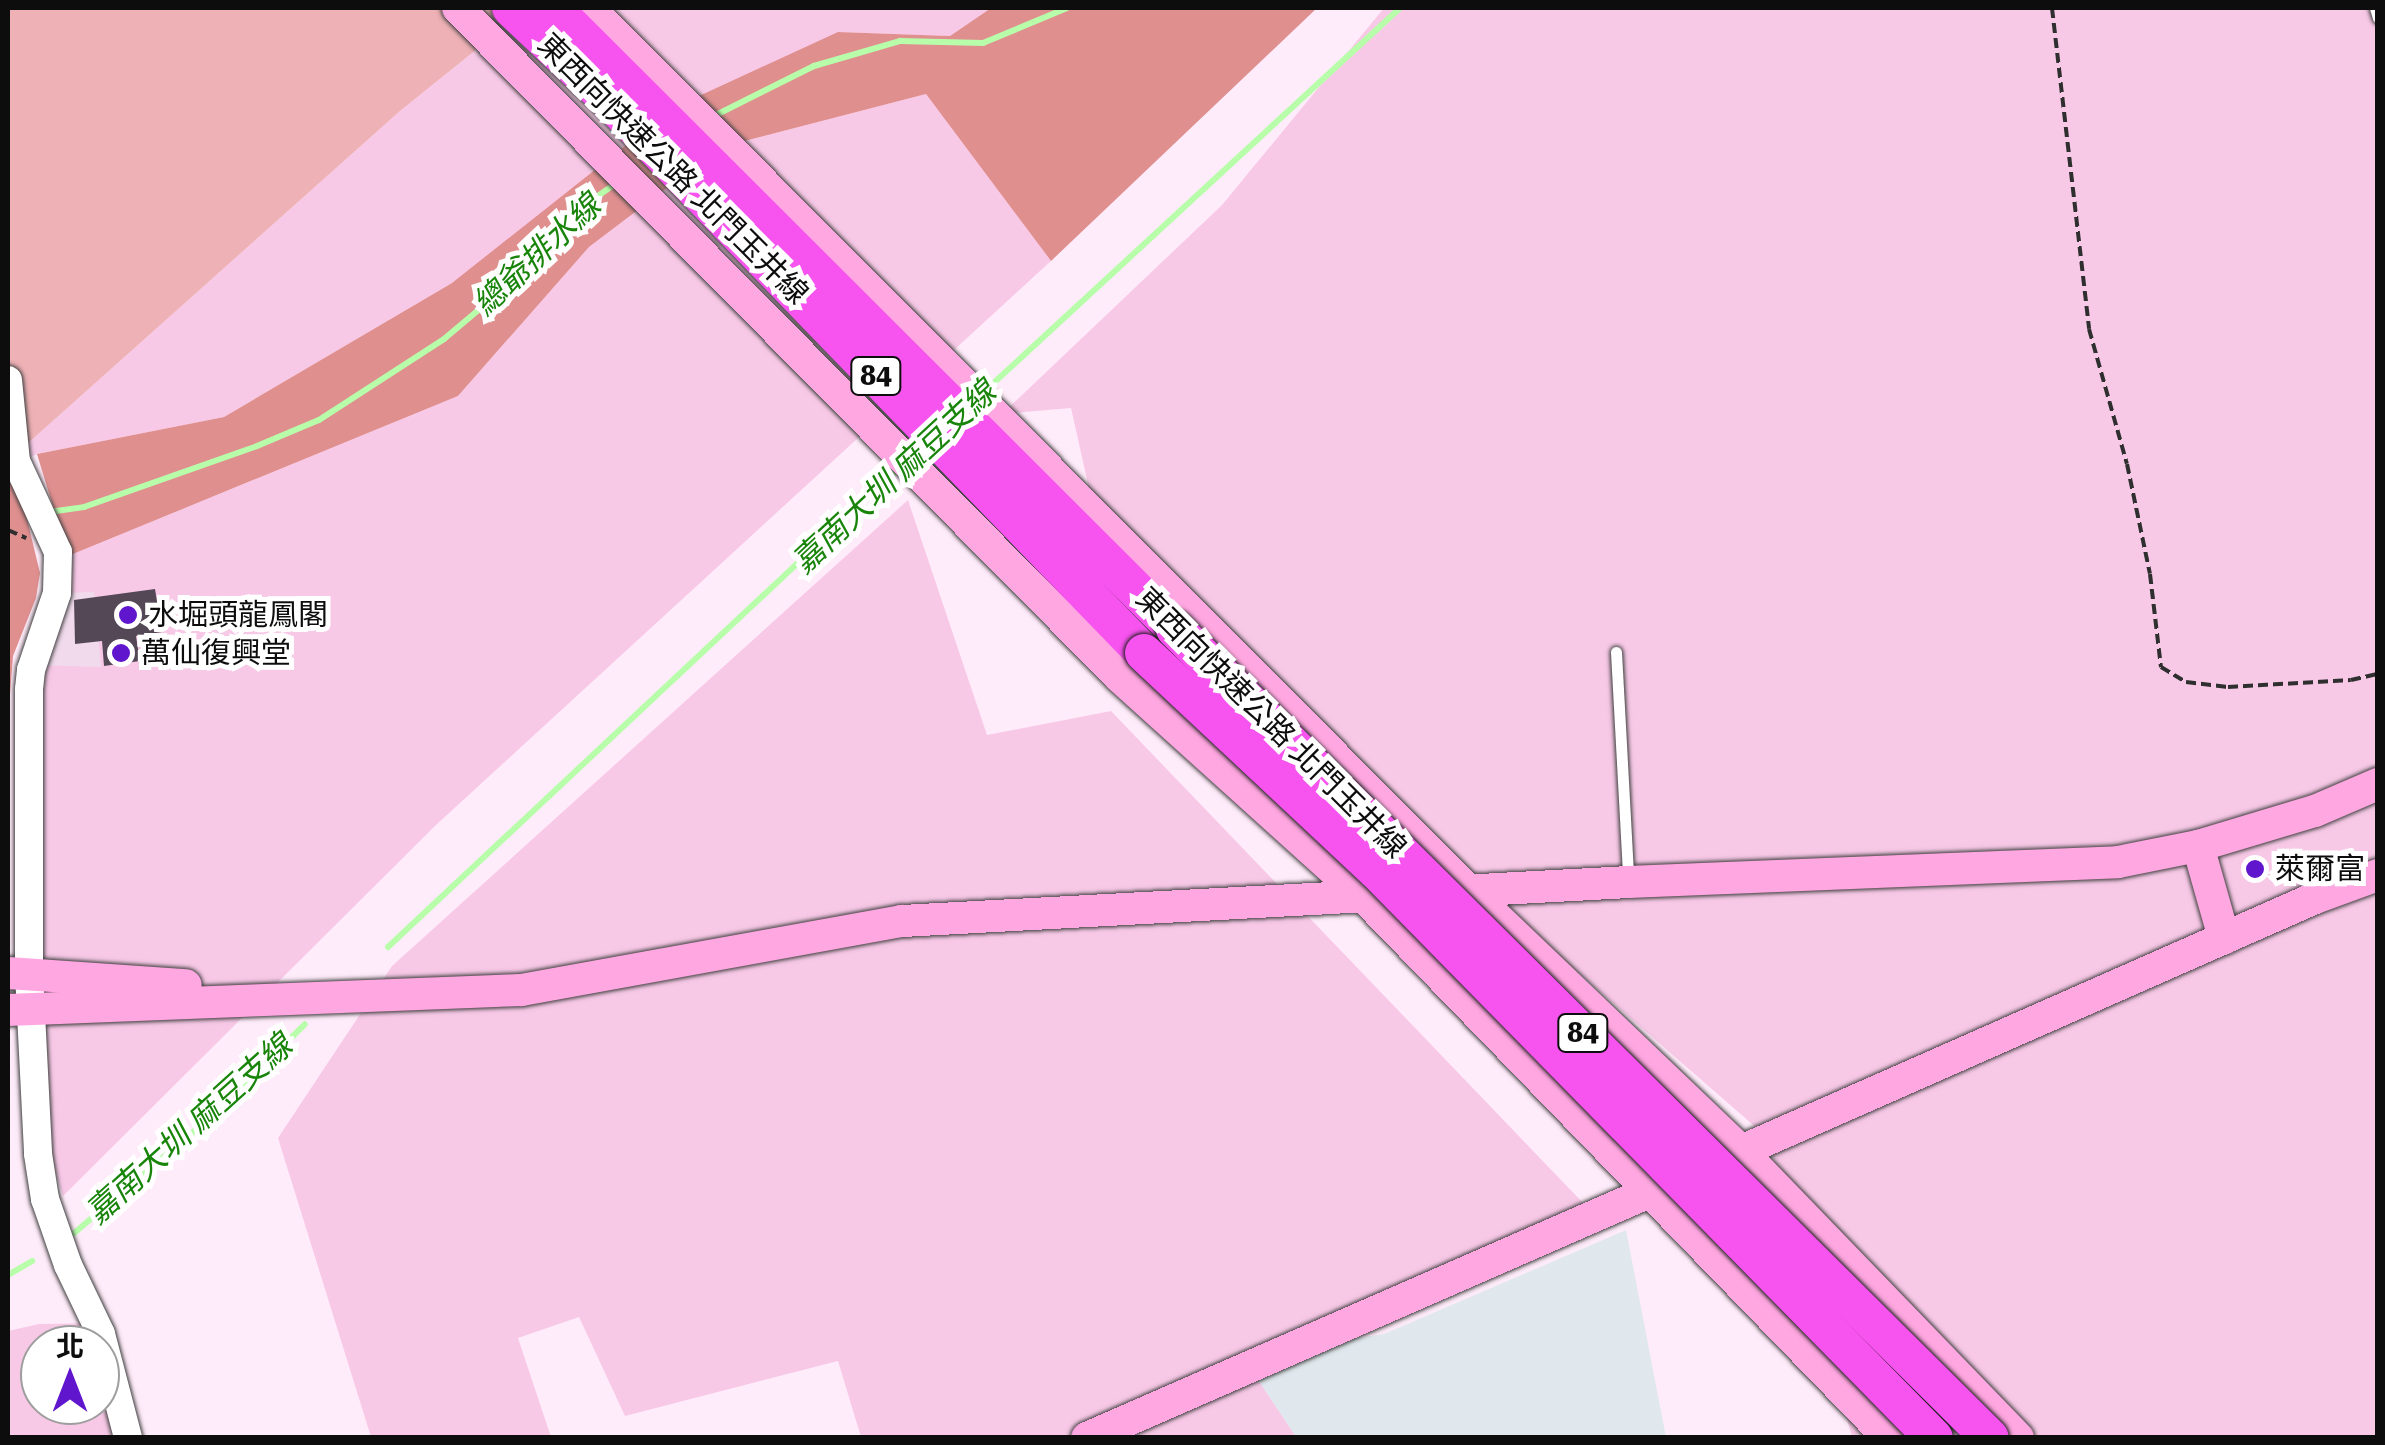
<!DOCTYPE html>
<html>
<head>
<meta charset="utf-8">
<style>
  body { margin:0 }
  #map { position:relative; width:2385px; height:1445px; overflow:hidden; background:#ffecfa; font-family:"Roboto Serif","Noto Sans TC",serif }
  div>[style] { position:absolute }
  .industrial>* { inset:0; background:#e0e8ed }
  .farmland>* { inset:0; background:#f8c9e7 }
  .green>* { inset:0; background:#eeb1b5 }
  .forest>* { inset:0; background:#e08f8f }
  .plaza>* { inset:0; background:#f0daec }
  .stream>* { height:6px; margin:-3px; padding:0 3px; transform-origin:3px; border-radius:3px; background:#b8fdaa }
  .building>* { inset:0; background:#544857 }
  .path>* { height:4px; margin-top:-2px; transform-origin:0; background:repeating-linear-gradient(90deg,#2f2f2f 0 10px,transparent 0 15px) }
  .roads { filter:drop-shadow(0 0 2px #404040) drop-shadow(0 0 2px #404040) }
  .service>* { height:11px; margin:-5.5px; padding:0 5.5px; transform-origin:5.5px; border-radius:5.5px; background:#fff }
  .tertiary>* { height:28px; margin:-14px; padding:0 14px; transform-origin:14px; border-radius:14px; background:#fff }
  .secondary>* { height:32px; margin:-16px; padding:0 16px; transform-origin:16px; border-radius:16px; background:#ffa7e1 }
  .trunk>* { height:38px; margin:-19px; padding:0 19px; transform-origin:19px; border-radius:19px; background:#f753ee }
  .bridges { filter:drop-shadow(0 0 2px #1e1e1e) drop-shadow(0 0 2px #1e1e1e) }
  .trunk-bridge>* { height:38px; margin:-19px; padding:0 19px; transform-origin:19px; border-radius:19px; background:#f753ee }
  .dots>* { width:28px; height:28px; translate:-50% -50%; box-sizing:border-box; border:5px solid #fff; border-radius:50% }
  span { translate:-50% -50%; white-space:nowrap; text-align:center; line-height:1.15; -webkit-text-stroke:10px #fff; paint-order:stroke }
  .shield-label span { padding:2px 8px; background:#fff; border:2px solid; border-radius:8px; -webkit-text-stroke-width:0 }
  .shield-label { font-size:28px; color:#0d0d0d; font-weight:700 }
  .street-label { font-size:30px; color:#0d0d0d }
  .poi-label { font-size:30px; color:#0d0d0d }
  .left { translate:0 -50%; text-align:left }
  .water-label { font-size:32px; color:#18850a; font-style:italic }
  .frame { position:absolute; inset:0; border:10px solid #0d0d0d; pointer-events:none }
  .north { position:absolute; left:20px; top:1325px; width:100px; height:100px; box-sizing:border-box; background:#fff; border:2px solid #9e9e9e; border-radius:50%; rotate:0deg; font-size:28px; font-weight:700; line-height:40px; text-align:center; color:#0d0d0d }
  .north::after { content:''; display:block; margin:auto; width:35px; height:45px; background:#6016cc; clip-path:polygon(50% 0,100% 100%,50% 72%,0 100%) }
</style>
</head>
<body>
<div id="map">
  <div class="industrial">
    <i style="clip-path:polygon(1626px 1230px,1666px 1437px,1296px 1437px,1241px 1356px,1384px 1334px)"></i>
  </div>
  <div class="farmland">
    <i style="clip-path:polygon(528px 8px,991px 8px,950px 36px,838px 32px,452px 283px,224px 417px,37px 454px,8px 467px,8px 461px,400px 111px)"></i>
    <i style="clip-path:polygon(1384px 8px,2377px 8px,2377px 1437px,1852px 1437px,1768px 1138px,1214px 655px,1094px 511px,1071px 408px,1002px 414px,1222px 205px)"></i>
    <i style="clip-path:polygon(926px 94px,1051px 261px,436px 825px,63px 1196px,44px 1136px,34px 688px,68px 556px,458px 396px,589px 247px,721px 147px)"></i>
    <i style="clip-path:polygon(908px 500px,987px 735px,1111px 711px,1585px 1205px,1242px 1356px,1296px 1437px,861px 1437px,838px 1361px,625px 1416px,579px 1317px,518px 1338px,551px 1437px,371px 1437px,278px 1138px,392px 966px)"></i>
    <i style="clip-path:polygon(evenodd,104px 1323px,133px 1437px,8px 1437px,8px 1331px,39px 1324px,104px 1323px,40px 1345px,100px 1345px,100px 1405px,40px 1405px,40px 1345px)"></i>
  </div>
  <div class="green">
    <i style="clip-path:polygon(8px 8px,528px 8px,400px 111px,8px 461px)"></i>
  </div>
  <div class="forest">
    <i style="clip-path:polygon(991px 8px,1317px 8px,1051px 261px,926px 94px,721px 147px,589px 247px,458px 396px,68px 556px,37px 454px,224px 417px,452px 283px,673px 108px,838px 32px,950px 36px)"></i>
    <i style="clip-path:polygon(8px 482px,20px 490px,40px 573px,36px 598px,13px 656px,8px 721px)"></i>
  </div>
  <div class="plaza">
    <i style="clip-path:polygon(94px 592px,101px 667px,33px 665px,57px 593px)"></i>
  </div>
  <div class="stream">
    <i style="left:712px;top:117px;width:114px;rotate:-26.6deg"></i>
    <i style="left:814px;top:66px;width:90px;rotate:-16.2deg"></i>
    <i style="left:900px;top:41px;width:83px;rotate:1.4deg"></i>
    <i style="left:983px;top:43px;width:91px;rotate:-22.6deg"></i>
    <i style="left:986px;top:390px;width:563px;rotate:-42.7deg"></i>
    <i style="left:49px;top:512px;width:35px;rotate:-8deg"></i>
    <i style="left:84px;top:507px;width:183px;rotate:-19.4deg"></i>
    <i style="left:257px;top:446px;width:67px;rotate:-22.8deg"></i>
    <i style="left:319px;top:420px;width:149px;rotate:-32.9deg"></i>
    <i style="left:444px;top:339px;width:82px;rotate:-40.1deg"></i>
    <i style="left:507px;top:286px;width:100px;rotate:-47.4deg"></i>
    <i style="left:575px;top:212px;width:49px;rotate:-35deg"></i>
    <i style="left:388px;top:947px;width:699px;rotate:-43.14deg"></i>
    <i style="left:73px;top:1234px;width:184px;rotate:-40.4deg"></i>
    <i style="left:213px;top:1115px;width:129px;rotate:-44.7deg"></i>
    <i style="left:8px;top:1275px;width:28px;rotate:-30deg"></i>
  </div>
  <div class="building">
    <i style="clip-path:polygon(155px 589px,162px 632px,136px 636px,140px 661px,104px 666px,102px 641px,75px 644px,74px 600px)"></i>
  </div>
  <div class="path">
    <i style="left:2052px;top:8px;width:323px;rotate:83.4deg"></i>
    <i style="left:2089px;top:329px;width:140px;rotate:74.3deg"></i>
    <i style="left:2127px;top:464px;width:112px;rotate:78.2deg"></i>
    <i style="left:2150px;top:574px;width:94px;rotate:83.3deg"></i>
    <i style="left:2161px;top:667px;width:29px;rotate:31deg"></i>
    <i style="left:2186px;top:682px;width:42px;rotate:6.8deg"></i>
    <i style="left:2228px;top:687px;width:123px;rotate:-3.3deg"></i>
    <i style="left:2351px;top:680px;width:28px;rotate:-13deg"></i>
    <i style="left:8px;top:530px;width:20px;rotate:24deg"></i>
  </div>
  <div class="roads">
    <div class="service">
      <i style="left:2375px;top:8px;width:10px;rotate:73deg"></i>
      <i style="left:1616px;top:652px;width:225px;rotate:86.9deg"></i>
    </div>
    <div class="tertiary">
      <i style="left:8px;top:380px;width:81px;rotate:84.4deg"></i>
      <i style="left:16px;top:461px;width:100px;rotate:65.2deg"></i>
      <i style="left:58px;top:552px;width:41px;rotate:91.4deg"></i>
      <i style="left:57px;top:593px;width:81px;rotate:108.7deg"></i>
      <i style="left:31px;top:670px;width:20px;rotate:96deg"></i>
      <i style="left:29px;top:690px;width:284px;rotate:90deg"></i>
      <i style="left:29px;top:974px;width:180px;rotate:87.1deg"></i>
      <i style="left:38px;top:1154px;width:46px;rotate:81.2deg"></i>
      <i style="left:45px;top:1199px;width:70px;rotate:70.8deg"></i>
      <i style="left:68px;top:1265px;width:76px;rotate:64.4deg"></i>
      <i style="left:101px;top:1334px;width:107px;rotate:75.4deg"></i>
    </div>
    <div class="secondary">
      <i style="left:458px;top:8px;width:941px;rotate:45.3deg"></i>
      <i style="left:1120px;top:677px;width:330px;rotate:42.1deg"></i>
      <i style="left:1365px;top:898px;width:752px;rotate:45.86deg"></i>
      <i style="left:589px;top:8px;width:1247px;rotate:45.1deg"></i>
      <i style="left:1469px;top:891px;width:376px;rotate:43.7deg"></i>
      <i style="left:1741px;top:1151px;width:399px;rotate:46deg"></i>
      <i style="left:2198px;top:846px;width:96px;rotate:74.2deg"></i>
      <i style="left:8px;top:973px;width:178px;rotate:3.9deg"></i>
      <i style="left:8px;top:1010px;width:514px;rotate:-2.23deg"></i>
      <i style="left:522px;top:990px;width:386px;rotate:-10.3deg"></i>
      <i style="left:902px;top:921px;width:727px;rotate:-3.07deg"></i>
      <i style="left:1628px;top:882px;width:490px;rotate:-2.3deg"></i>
      <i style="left:2118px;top:862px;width:82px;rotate:-11.3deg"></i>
      <i style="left:2198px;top:846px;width:122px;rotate:-16.7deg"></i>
      <i style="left:2315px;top:811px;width:69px;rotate:-23.2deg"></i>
      <i style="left:1721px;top:1160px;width:649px;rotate:-23.8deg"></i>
      <i style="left:2315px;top:898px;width:67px;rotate:-20.1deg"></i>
      <i style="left:1087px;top:1438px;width:639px;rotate:-23.63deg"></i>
    </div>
    <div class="trunk">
      <i style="left:511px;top:8px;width:133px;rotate:43.2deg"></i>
      <i style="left:608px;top:99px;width:771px;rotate:45.95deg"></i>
      <i style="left:553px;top:8px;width:879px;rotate:44.95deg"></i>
    </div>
  </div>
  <div class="bridges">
    <div class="trunk-bridge">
      <i style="left:1175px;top:629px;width:1148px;rotate:44.79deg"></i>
      <i style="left:1144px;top:653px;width:318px;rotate:43.1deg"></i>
      <i style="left:1376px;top:870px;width:796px;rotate:45.51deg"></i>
    </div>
  </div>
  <div class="dots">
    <i style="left:128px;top:615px;background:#6016cc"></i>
    <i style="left:121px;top:653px;background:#6016cc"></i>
    <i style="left:2255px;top:869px;background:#6016cc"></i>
  </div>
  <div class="shield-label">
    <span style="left:876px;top:376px">84</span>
    <span style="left:1583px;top:1033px">84</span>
  </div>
  <div class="street-label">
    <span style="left:673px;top:169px;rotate:45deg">東西向快速公路 北門玉井線</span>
    <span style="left:1271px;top:723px;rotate:45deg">東西向快速公路 北門玉井線</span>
  </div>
  <div class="poi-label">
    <span class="left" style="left:148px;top:615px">水堀頭龍鳳閣</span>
    <span class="left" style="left:141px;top:653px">萬仙復興堂</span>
    <span class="left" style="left:2275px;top:869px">萊爾富</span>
  </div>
  <div class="water-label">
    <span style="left:537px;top:255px;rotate:-43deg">總爺排水線</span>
    <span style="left:894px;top:477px;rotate:-43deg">嘉南大圳 麻豆支線</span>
    <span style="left:189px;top:1129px;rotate:-42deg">嘉南大圳 麻豆支線</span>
  </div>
  <div class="frame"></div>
  <div class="north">北</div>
</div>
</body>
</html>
